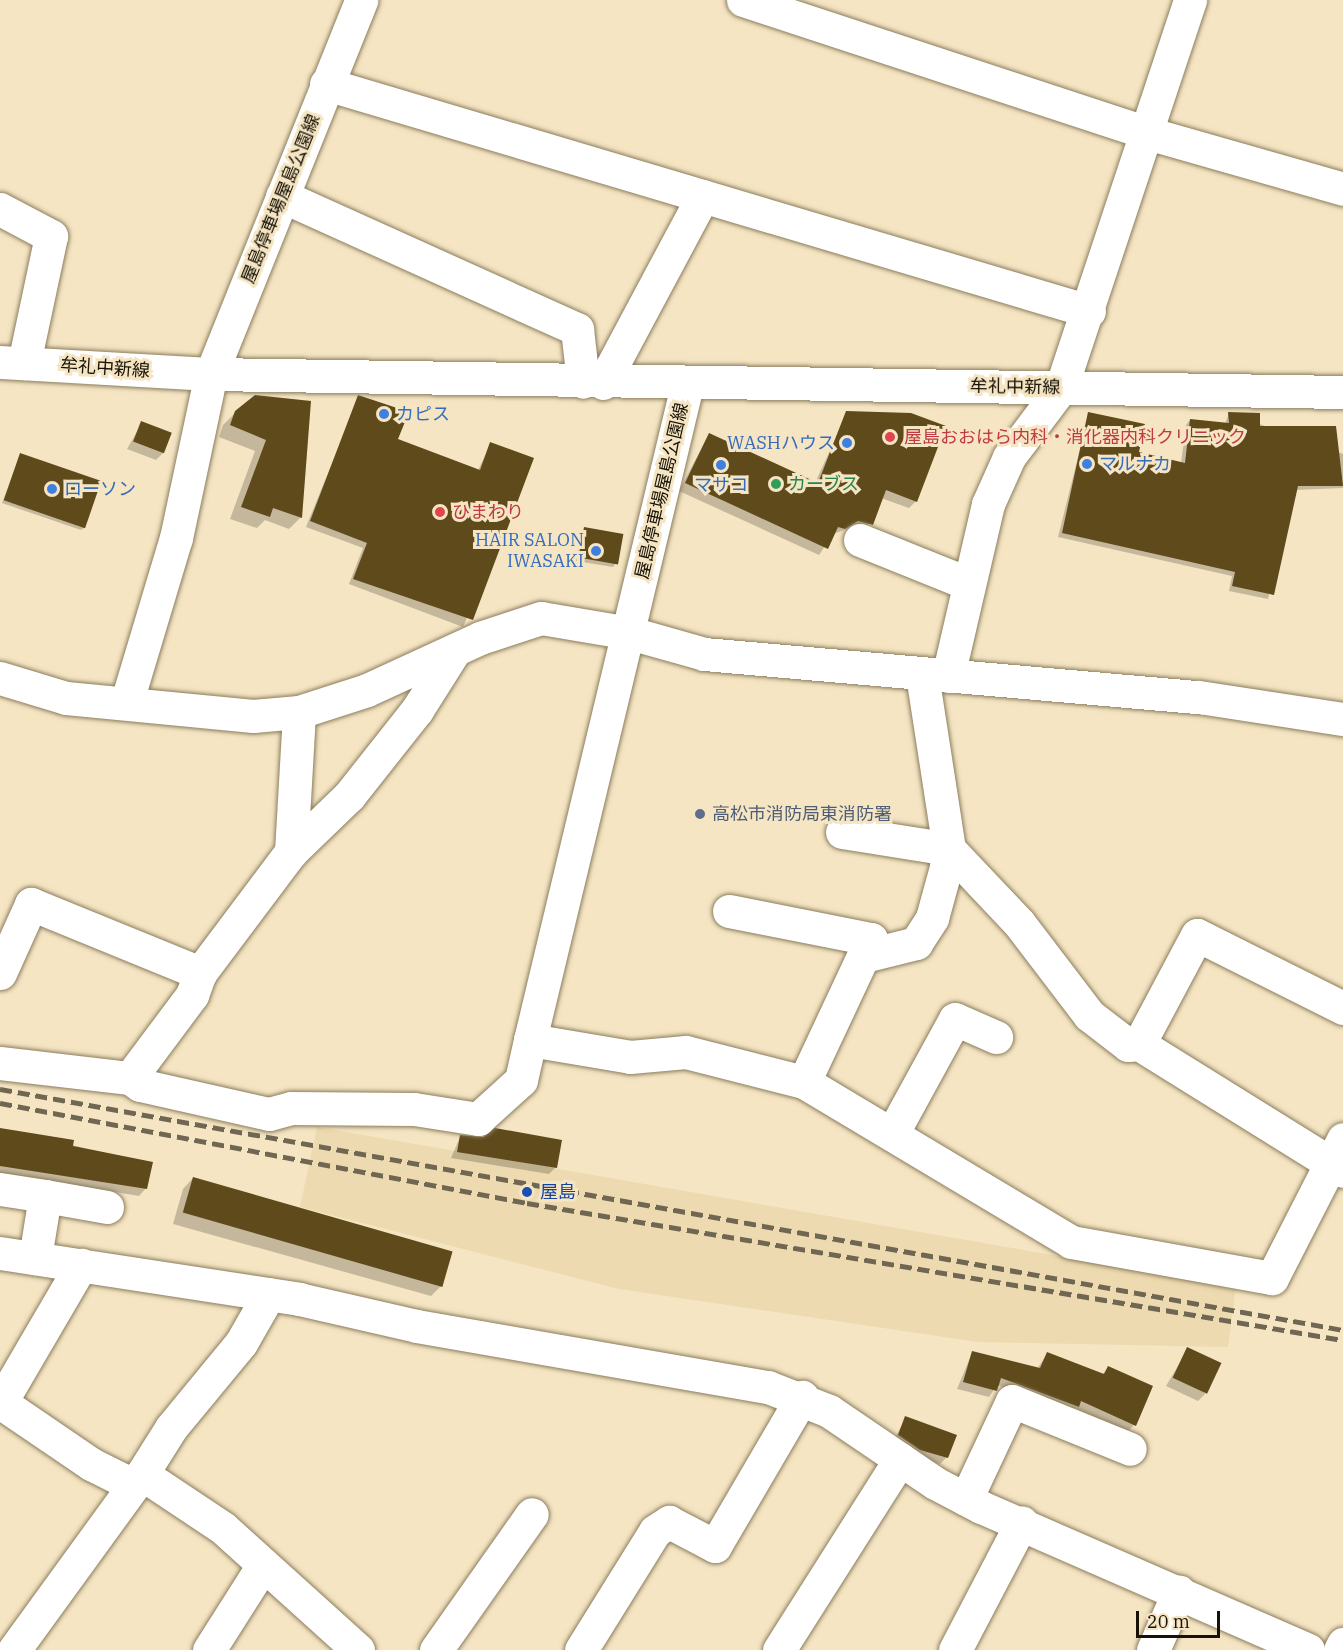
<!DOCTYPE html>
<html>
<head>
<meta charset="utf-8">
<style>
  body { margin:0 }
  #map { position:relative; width:1343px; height:1650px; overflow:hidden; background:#f5e5c3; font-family:"IBM Plex Serif","Noto Sans JP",serif }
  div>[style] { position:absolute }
  .built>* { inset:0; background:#eddab0 }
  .shadow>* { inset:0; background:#0003 }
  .building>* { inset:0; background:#5e4a1b; transform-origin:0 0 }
  .roads { filter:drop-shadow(0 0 2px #8b7d5d) drop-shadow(0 0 2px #8b7d5d) }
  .minor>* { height:33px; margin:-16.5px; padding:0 16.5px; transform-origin:16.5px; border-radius:16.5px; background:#fff }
  .major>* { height:33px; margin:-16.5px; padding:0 16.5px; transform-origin:16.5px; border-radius:16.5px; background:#fff }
  .rail>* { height:4.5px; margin-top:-2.25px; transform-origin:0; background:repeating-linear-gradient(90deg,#706752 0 12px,transparent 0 18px) }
  .dots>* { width:16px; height:16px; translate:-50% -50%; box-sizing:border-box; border:3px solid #f5e5c3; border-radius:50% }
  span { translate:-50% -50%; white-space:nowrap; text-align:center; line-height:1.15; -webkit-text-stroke:6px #f5e5c3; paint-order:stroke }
  .street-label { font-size:18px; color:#171206 }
  .shop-label { font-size:18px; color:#366cbe }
  .left { translate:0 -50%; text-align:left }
  .right { translate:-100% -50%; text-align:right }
  .health-label { font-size:18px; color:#be3a42 }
  .leisure-label { font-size:18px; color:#27864d }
  .service-label { font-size:18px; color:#4e5e75 }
  .transit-label { font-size:18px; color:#164399 }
  .scale { position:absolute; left:1136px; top:1611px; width:84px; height:27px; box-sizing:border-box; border:3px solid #171206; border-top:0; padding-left:8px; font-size:18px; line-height:21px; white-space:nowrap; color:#171206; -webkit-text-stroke:4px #f5e5c3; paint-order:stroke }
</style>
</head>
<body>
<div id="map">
  <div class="built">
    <i style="clip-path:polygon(317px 1127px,1236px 1287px,1228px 1347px,978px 1342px,619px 1289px,300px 1207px)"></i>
  </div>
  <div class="shadow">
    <i style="clip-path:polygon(359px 397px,396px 440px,478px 470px,491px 444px,532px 459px,463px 627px,349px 584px,363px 548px,306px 527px)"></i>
    <i style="clip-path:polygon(310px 403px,300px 518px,289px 529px,265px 520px,257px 528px,230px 519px,255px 451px,219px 437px,223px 425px,236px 412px)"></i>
    <i style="clip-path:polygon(847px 413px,916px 501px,909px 508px,881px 498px,864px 532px,850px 528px,833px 534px,819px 555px,679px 491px,709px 434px,815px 483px)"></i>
    <i style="clip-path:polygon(1089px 413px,1137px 453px,1181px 463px,1186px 425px,1190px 420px,1225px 424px,1229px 413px,1343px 454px,1343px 488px,1295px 490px,1268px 599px,1229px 591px,1232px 576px,1058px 537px)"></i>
    <i style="clip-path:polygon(142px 423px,163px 453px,156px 460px,127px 449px)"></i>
    <i style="clip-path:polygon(20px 455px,85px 527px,81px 530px,2px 503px)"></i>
    <i style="clip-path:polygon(584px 529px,616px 563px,613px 567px,576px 561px)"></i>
    <i style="clip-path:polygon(0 1129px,151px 1163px,146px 1188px,139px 1196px,0 1173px)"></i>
    <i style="clip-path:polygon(460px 1137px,556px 1167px,549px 1174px,451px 1158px)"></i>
    <i style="clip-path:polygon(193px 1178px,442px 1285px,431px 1296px,173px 1224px,183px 1189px)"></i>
    <i style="clip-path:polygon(1188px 1349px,1205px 1394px,1198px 1401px,1166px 1386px)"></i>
    <i style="clip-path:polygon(972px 1353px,1037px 1369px,1047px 1354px,1102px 1375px,1108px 1368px,1134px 1425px,1127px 1432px,1075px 1408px,1070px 1413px,997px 1385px,989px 1397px,957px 1389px)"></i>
    <i style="clip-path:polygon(906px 1418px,947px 1457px,940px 1464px,912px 1457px,892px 1443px)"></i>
  </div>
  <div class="building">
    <i style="clip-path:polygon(255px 395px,311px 401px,302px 518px,273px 508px,270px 517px,241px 507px,266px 440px,230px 425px,235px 411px)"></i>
    <i style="clip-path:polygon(358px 395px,409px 412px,398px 439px,480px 470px,490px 442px,534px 458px,473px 620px,353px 579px,367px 543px,310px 521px)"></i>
    <i style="clip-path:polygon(846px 411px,911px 413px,946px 426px,917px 502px,886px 490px,873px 525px,858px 521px,845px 529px,838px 527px,828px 549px,685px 483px,709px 433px,818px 483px)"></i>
    <i style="clip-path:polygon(1088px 412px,1145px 424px,1139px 452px,1185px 463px,1190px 419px,1229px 423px,1228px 412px,1260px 413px,1260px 426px,1336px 426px,1343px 486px,1298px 486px,1274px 595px,1232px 586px,1235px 572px,1062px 533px)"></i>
    <i style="left:141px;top:421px;width:33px;height:22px;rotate:21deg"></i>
    <i style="left:20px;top:453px;width:86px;height:50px;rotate:19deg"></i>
    <i style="left:584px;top:527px;width:40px;height:31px;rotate:10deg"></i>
    <i style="clip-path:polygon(0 1128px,74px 1140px,73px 1146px,153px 1162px,147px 1189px,0 1166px)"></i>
    <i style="clip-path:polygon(495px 1128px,562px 1140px,557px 1168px,457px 1152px,460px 1135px,483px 1137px)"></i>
    <i style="left:193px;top:1177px;width:270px;height:37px;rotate:16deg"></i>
    <i style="left:1187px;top:1347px;width:38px;height:34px;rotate:25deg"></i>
    <i style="clip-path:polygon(972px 1351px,1040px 1368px,1047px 1352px,1104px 1374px,1108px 1366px,1153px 1386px,1136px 1426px,1081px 1401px,1079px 1407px,1001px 1378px,997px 1391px,963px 1382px)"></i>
    <i style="clip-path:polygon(905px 1416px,957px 1435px,948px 1458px,920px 1450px,898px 1435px)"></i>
  </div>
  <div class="roads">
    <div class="minor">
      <i style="left:743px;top:0;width:425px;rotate:18.2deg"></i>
      <i style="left:1147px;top:133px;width:204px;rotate:15.9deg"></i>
      <i style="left:326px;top:84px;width:796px;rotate:16.57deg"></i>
      <i style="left:282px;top:196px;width:324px;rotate:24.3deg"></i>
      <i style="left:577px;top:329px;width:53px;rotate:83.5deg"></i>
      <i style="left:0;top:209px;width:58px;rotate:27.9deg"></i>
      <i style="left:51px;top:236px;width:130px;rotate:102deg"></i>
      <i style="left:603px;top:383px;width:212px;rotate:-61.9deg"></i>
      <i style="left:860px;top:540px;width:115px;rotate:21.9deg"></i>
      <i style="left:948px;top:676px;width:177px;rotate:-76.9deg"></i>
      <i style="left:988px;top:504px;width:51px;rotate:-65.9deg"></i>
      <i style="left:1009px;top:457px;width:86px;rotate:-53deg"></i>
      <i style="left:1061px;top:388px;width:409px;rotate:-71.6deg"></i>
      <i style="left:0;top:678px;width:69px;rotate:16.9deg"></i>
      <i style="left:66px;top:698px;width:188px;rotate:5.5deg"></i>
      <i style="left:253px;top:716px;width:46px;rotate:-5deg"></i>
      <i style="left:299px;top:712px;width:71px;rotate:-17.9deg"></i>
      <i style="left:367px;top:690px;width:124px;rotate:-24.7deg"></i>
      <i style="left:480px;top:638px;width:64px;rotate:-18.2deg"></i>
      <i style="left:541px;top:618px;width:90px;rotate:9.6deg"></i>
      <i style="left:630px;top:633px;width:77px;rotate:15.8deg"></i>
      <i style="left:704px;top:654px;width:497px;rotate:5deg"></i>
      <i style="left:1199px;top:697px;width:146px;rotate:8.7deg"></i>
      <i style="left:127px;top:701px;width:170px;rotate:-73.3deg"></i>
      <i style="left:176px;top:538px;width:168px;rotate:-78deg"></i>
      <i style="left:842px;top:832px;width:108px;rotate:9deg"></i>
      <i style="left:949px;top:849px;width:102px;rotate:46.6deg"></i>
      <i style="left:1019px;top:923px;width:116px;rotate:52.7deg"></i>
      <i style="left:1089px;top:1015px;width:49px;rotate:37.6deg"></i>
      <i style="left:1128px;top:1045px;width:11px;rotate:-5deg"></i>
      <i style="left:291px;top:852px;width:81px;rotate:-44deg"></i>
      <i style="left:349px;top:796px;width:110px;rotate:-51.7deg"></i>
      <i style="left:417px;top:710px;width:71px;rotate:-57.7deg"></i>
      <i style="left:729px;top:911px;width:145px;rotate:11.2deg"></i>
      <i style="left:871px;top:939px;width:158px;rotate:115.1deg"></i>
      <i style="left:804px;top:1082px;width:311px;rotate:30.9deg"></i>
      <i style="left:1071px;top:1242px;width:204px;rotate:10.2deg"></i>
      <i style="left:1272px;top:1278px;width:156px;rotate:-62.9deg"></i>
      <i style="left:864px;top:956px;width:54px;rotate:-14deg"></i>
      <i style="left:916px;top:943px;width:30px;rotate:-57deg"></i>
      <i style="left:932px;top:918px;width:53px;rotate:-74.6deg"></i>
      <i style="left:946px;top:867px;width:18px;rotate:-81deg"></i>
      <i style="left:949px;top:849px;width:177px;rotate:-98.8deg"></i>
      <i style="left:0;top:973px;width:76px;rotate:-65.8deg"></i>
      <i style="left:31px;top:904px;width:183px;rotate:22.2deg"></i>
      <i style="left:200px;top:973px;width:151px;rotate:-53.1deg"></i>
      <i style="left:291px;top:852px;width:140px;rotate:-86.7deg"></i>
      <i style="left:1343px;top:1008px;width:163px;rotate:-153.4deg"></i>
      <i style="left:1197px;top:935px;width:123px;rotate:118deg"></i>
      <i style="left:1139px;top:1044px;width:240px;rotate:31.9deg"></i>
      <i style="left:0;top:1063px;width:131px;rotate:6.6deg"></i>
      <i style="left:130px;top:1078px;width:12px;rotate:35deg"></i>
      <i style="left:140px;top:1085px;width:132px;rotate:12.7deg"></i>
      <i style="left:269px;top:1114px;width:23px;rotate:-15deg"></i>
      <i style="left:291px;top:1108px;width:123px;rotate:0.5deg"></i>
      <i style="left:414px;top:1109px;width:65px;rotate:8.9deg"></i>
      <i style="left:478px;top:1119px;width:58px;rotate:-42.2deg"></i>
      <i style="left:521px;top:1080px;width:41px;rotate:-77.3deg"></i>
      <i style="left:130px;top:1078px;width:104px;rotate:-53.2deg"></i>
      <i style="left:192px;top:995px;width:23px;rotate:-70deg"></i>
      <i style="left:892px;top:1134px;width:131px;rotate:-61.3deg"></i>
      <i style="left:955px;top:1019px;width:45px;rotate:23.7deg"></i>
      <i style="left:0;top:1189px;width:46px;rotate:8.8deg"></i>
      <i style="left:45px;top:1196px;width:63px;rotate:99.2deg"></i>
      <i style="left:45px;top:1196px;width:63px;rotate:10.1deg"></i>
      <i style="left:0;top:1253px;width:303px;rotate:8.7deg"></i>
      <i style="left:299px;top:1299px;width:121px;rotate:12.9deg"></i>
      <i style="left:417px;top:1326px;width:356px;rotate:9.9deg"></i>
      <i style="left:768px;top:1387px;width:66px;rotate:21.5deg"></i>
      <i style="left:829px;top:1411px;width:128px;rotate:34.2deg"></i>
      <i style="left:935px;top:1483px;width:52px;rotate:27.6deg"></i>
      <i style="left:981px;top:1507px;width:357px;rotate:23.6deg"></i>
      <i style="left:269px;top:1294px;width:56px;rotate:119.7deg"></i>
      <i style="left:241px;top:1343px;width:110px;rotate:129.5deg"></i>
      <i style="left:171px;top:1428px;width:54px;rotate:122.2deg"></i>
      <i style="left:142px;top:1474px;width:97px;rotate:33.7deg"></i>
      <i style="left:223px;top:1528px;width:182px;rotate:42.1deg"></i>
      <i style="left:0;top:1402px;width:110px;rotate:34.3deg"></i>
      <i style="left:91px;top:1464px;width:47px;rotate:26.6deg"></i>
      <i style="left:1px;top:1402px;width:159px;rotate:-59.7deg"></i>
      <i style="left:966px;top:1499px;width:108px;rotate:-64.9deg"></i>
      <i style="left:1012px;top:1401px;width:127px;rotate:22.1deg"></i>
      <i style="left:14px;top:1650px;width:218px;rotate:-54deg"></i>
      <i style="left:209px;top:1650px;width:101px;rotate:-57.6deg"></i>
      <i style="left:436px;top:1650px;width:166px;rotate:-54.8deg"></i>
      <i style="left:581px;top:1650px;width:140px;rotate:-58.1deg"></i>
      <i style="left:655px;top:1531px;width:17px;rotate:-33deg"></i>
      <i style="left:669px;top:1522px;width:52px;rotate:27.6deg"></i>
      <i style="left:715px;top:1546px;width:173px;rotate:-59.7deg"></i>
      <i style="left:779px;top:1650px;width:226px;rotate:-57.6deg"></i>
      <i style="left:955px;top:1650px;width:144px;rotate:-62.4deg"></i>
      <i style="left:1153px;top:1650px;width:64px;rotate:-66.2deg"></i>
      <i style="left:1340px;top:1650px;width:7px;rotate:-63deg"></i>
    </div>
    <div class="major">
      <i style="left:0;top:362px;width:211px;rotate:3.3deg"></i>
      <i style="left:211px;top:374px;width:1132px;rotate:0.91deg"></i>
      <i style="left:211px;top:374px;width:403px;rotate:-68.1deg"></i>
      <i style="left:687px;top:385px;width:674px;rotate:103.48deg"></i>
      <i style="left:530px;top:1040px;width:101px;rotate:9.6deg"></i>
      <i style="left:630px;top:1057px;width:56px;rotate:-5.1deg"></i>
      <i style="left:686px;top:1052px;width:122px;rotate:14.3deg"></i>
    </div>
  </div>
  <div class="rail">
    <i style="left:0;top:1089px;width:1364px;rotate:10.17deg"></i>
    <i style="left:0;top:1103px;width:536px;rotate:10.74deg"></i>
    <i style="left:527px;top:1203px;width:827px;rotate:9.53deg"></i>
  </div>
  <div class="dots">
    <i style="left:384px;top:414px;background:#3f7fe0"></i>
    <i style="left:890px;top:437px;background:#e0444e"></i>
    <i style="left:847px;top:443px;background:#3f7fe0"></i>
    <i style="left:1087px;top:464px;background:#3f7fe0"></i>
    <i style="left:721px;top:465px;background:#3f7fe0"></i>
    <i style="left:776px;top:484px;background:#2e9e5b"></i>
    <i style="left:52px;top:489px;background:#3f7fe0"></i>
    <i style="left:440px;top:512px;background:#e0444e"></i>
    <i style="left:596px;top:551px;background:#3f7fe0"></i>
    <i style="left:700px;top:814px;background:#5c6f8a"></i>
    <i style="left:527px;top:1192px;background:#1a4fb4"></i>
  </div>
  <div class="street-label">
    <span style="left:281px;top:199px;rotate:-68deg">屋島停車場屋島公園線</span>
    <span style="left:105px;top:368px;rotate:4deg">牟礼中新線</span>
    <span style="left:1015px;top:387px;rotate:1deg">牟礼中新線</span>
    <span style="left:662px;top:491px;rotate:-77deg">屋島停車場屋島公園線</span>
  </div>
  <div class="shop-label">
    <span class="left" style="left:396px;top:414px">カピス</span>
    <span class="right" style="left:835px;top:443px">WASHハウス</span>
    <span class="left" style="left:1099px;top:464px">マルナカ</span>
    <span style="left:721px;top:485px">マサコ</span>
    <span class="left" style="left:64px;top:489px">ローソン</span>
    <span class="right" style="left:584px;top:551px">HAIR SALON<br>IWASAKI</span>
  </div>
  <div class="health-label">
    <span class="left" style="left:904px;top:437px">屋島おおはら内科・消化器内科クリニック</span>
    <span class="left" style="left:452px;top:512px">ひまわり</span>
  </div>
  <div class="leisure-label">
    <span class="left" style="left:788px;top:484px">カーブス</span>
  </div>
  <div class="service-label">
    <span class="left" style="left:712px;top:814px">高松市消防局東消防署</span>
  </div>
  <div class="transit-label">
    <span class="left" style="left:540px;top:1192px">屋島</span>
  </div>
  <div class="scale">20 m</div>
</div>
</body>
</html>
